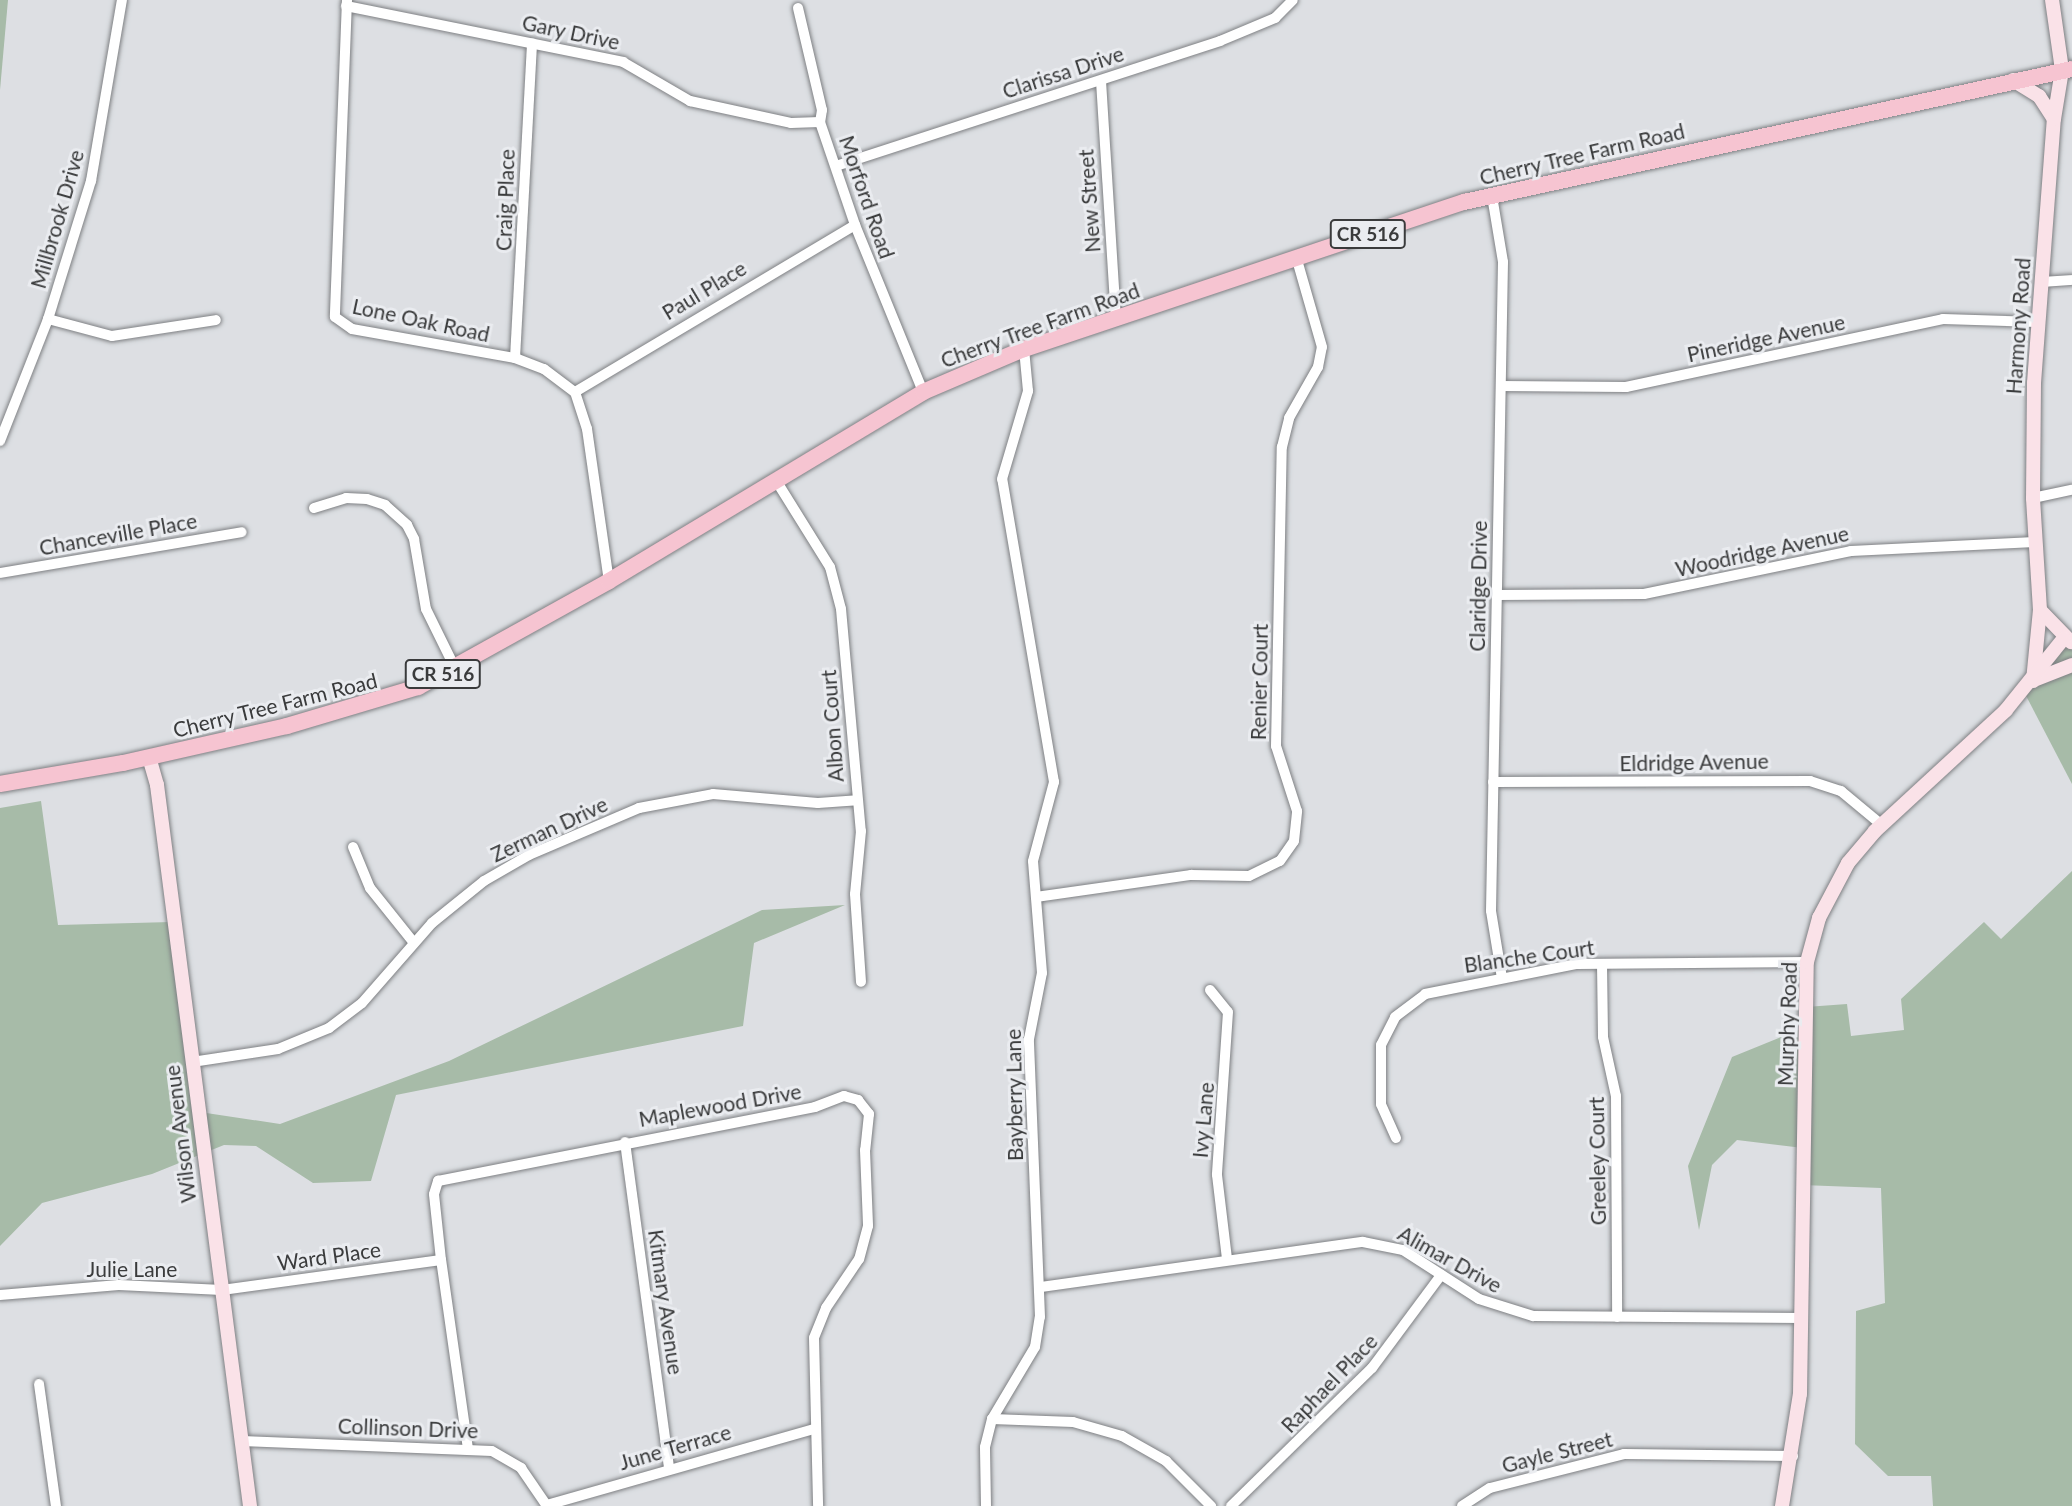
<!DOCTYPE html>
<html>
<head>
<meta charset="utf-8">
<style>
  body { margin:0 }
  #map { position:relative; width:2072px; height:1506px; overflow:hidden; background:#dddfe3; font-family:Lato,sans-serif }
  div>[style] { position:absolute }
  .green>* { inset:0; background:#a7bba8 }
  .roads { filter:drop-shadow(0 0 2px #7e8083) drop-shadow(0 0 2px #7e8083) }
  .street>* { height:10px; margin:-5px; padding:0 5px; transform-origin:5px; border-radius:5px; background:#fff }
  .secondary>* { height:14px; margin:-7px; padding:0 7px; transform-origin:7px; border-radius:7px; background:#fae2e8 }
  .primary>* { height:16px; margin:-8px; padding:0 8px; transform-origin:8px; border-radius:8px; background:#f6c4d1 }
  span { translate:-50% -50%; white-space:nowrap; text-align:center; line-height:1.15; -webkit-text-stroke:6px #eaecf0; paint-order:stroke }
  .shield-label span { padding:2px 5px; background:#eaecf0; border:2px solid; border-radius:5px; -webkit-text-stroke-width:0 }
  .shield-label { font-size:19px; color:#3a3b3c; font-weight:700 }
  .street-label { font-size:21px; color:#3a3b3c }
</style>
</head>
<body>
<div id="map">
  <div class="green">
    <i style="clip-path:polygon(0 0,8px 0,0 90px)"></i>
    <i style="clip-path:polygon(2061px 640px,2072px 645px,2072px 784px,2023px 690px)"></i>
    <i style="clip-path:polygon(41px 801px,58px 925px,171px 922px,193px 1111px,280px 1124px,449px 1061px,762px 910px,845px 905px,754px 943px,743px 1026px,396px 1095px,371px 1181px,313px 1183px,256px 1146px,224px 1145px,152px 1174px,42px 1203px,0 1246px,0 808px)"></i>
    <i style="clip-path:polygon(2072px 871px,2072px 1506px,1933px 1506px,1931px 1476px,1888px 1476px,1855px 1444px,1856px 1311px,1885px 1303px,1881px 1188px,1802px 1185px,1803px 1148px,1737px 1140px,1712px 1165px,1699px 1230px,1688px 1166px,1732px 1057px,1806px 1027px,1806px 1007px,1847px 1004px,1851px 1036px,1904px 1030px,1901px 999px,1984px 922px,2001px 939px)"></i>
  </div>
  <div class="roads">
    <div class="street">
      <i style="left:347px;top:0;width:317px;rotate:92.2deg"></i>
      <i style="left:335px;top:317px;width:21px;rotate:35deg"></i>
      <i style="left:352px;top:329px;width:166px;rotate:10.1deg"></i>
      <i style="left:515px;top:358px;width:31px;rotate:21deg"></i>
      <i style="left:544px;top:369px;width:39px;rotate:37deg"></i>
      <i style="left:575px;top:392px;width:39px;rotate:72deg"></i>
      <i style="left:587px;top:429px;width:154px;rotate:81.8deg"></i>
      <i style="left:346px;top:6px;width:283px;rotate:11.4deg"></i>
      <i style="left:623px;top:62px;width:78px;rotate:30.2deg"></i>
      <i style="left:690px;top:101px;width:103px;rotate:12.3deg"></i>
      <i style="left:791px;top:123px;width:29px;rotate:-2deg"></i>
      <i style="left:798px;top:8px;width:105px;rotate:76.8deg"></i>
      <i style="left:822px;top:110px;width:12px;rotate:99deg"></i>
      <i style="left:820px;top:122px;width:109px;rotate:71.2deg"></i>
      <i style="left:855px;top:225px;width:180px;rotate:67.8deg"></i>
      <i style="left:1101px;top:81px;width:238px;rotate:86.4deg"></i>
      <i style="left:836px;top:166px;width:404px;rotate:-18deg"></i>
      <i style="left:1220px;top:41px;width:60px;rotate:-22.7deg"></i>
      <i style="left:1275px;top:18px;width:25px;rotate:-45deg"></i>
      <i style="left:1492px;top:196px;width:67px;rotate:80.5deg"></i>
      <i style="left:1503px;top:262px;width:649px;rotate:91.06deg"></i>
      <i style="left:1491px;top:911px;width:68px;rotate:80.7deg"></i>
      <i style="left:2043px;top:282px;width:29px;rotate:-4deg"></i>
      <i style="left:48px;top:319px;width:66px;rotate:14.9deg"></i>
      <i style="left:112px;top:336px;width:105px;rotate:-8.7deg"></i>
      <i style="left:515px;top:358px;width:315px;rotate:-86.9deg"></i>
      <i style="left:1501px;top:386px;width:125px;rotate:0.5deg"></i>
      <i style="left:1626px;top:387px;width:324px;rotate:-12.1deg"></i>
      <i style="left:1943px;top:319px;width:94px;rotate:1.8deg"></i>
      <i style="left:575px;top:392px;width:326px;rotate:-30.8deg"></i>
      <i style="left:0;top:441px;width:131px;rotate:-68.5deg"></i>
      <i style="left:48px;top:319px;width:145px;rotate:-72.7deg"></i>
      <i style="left:91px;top:181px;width:184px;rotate:-80.3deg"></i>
      <i style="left:777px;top:482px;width:100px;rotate:58.1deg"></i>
      <i style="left:830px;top:567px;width:43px;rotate:75.3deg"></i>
      <i style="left:841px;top:609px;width:223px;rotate:84.9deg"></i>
      <i style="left:861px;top:831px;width:63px;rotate:95.4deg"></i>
      <i style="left:855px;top:894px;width:88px;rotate:86.1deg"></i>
      <i style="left:2033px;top:498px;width:40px;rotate:-12deg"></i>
      <i style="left:314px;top:508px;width:34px;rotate:-17deg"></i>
      <i style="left:346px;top:498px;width:21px;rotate:3deg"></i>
      <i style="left:367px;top:499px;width:19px;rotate:18deg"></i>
      <i style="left:385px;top:505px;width:30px;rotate:42deg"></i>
      <i style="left:407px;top:525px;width:16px;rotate:63deg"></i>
      <i style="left:414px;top:539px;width:71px;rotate:80.3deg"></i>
      <i style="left:426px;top:609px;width:66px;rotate:63.8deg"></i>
      <i style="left:0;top:573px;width:245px;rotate:-9.6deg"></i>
      <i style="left:1497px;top:595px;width:147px;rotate:-0.4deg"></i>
      <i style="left:1644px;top:594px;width:211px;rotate:-11.7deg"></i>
      <i style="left:1851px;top:551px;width:184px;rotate:-2.8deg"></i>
      <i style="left:1493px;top:782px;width:317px;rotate:-0.2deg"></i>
      <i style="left:1810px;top:781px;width:33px;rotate:18deg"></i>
      <i style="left:1841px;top:791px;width:53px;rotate:39.7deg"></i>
      <i style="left:353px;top:847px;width:44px;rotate:67.5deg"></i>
      <i style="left:370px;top:888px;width:70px;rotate:51.3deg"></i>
      <i style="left:1036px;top:897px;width:157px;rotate:-8.1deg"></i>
      <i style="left:1191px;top:875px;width:58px;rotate:1deg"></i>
      <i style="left:1249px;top:876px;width:34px;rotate:-26deg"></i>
      <i style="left:1280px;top:861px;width:24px;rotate:-55deg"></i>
      <i style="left:1294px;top:841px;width:30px;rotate:-84deg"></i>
      <i style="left:1297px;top:811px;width:68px;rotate:-107.9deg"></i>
      <i style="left:1276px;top:746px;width:299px;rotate:-88.9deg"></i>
      <i style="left:1282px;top:447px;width:30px;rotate:-76deg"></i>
      <i style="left:1289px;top:418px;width:59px;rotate:-60.4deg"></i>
      <i style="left:1318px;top:367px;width:20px;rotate:-79deg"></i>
      <i style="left:1322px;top:347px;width:91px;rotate:-106deg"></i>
      <i style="left:1602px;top:964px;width:73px;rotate:89.2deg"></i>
      <i style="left:1603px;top:1037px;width:60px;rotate:77.6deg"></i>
      <i style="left:1616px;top:1096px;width:221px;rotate:89.7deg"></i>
      <i style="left:1210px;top:990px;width:28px;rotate:51deg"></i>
      <i style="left:1228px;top:1012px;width:163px;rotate:93.9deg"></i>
      <i style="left:1217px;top:1175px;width:85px;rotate:83.2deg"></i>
      <i style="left:192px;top:1062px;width:87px;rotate:-8.6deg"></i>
      <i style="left:278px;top:1049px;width:55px;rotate:-22.4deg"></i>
      <i style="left:329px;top:1028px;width:41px;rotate:-37.1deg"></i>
      <i style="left:362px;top:1003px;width:106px;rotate:-48.8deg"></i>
      <i style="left:432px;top:923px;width:67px;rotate:-38.9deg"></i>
      <i style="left:484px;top:881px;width:52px;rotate:-30deg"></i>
      <i style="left:529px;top:855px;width:120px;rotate:-23.1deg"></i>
      <i style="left:639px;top:808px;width:75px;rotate:-10.7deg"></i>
      <i style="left:713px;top:794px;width:105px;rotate:4.9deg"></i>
      <i style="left:818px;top:803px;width:39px;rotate:-4deg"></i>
      <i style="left:1396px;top:1138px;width:37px;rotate:-114deg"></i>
      <i style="left:1381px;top:1104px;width:59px;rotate:-90deg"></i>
      <i style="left:1381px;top:1045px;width:31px;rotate:-63deg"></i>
      <i style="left:1395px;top:1017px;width:38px;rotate:-37deg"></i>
      <i style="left:1425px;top:994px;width:155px;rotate:-11.2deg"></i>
      <i style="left:1577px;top:964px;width:230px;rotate:-0.5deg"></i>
      <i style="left:625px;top:1142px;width:329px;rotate:82.3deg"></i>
      <i style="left:1041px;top:1287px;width:325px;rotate:-8deg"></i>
      <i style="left:1363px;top:1242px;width:41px;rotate:11.3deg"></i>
      <i style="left:1403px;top:1250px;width:90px;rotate:32.8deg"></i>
      <i style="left:1479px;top:1299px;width:57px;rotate:17.5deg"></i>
      <i style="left:1533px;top:1316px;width:269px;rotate:0.4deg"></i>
      <i style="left:0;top:1295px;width:119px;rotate:-4.8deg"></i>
      <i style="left:119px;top:1285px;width:103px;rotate:2.8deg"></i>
      <i style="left:222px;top:1290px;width:221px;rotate:-7.8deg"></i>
      <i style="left:39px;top:1384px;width:123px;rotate:82.1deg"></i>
      <i style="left:992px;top:1419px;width:81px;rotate:2.1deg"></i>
      <i style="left:1073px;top:1422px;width:51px;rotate:15.9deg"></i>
      <i style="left:1122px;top:1436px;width:51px;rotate:29.6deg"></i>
      <i style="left:1166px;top:1461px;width:64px;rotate:45deg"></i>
      <i style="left:242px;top:1441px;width:250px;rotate:2.3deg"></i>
      <i style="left:492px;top:1451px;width:34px;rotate:30deg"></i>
      <i style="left:521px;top:1468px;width:46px;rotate:55.6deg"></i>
      <i style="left:468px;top:1449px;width:191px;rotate:-98.1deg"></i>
      <i style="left:441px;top:1260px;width:66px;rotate:-96.1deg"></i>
      <i style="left:434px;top:1194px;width:14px;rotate:-73deg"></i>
      <i style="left:438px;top:1181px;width:384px;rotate:-11.1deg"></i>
      <i style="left:815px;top:1107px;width:31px;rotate:-21deg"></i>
      <i style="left:844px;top:1096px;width:15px;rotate:16deg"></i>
      <i style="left:858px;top:1100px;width:18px;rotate:52deg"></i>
      <i style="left:869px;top:1114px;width:36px;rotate:96deg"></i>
      <i style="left:865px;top:1150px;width:76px;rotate:87.7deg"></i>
      <i style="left:868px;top:1226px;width:34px;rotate:105deg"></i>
      <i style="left:859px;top:1259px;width:59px;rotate:124deg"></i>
      <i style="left:826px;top:1308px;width:32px;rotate:112deg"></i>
      <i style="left:814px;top:1338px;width:168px;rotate:88.6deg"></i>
      <i style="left:547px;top:1505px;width:278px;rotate:-15.9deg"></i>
      <i style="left:986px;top:1506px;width:59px;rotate:-91deg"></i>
      <i style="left:985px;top:1447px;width:29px;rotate:-76deg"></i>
      <i style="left:992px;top:1419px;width:84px;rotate:-59.2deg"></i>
      <i style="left:1035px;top:1347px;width:30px;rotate:-81deg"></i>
      <i style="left:1040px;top:1317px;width:278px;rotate:-92.3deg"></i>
      <i style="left:1029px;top:1039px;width:67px;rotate:-78.9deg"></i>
      <i style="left:1042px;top:973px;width:112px;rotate:-94.6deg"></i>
      <i style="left:1033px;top:861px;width:82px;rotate:-75.1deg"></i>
      <i style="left:1054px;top:782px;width:307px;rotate:-99.7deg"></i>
      <i style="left:1002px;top:479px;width:92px;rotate:-73.5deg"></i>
      <i style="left:1028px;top:391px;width:42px;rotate:-95.4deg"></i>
      <i style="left:1231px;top:1506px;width:197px;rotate:-44.4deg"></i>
      <i style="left:1372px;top:1368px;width:116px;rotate:-53.4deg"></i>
      <i style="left:1462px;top:1506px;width:33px;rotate:-33deg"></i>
      <i style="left:1490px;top:1488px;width:138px;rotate:-14.2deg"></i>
      <i style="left:1624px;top:1454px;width:169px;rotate:0.7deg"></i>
    </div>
    <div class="secondary">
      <i style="left:2013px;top:80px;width:31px;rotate:32deg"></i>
      <i style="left:2039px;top:96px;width:27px;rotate:57deg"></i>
      <i style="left:2040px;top:610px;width:45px;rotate:45.9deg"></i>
      <i style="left:2034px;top:680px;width:41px;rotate:-21.5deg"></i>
      <i style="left:2033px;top:681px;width:71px;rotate:-84.4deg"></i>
      <i style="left:2040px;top:610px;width:112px;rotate:-93.6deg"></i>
      <i style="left:2033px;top:498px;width:115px;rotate:-89.5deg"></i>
      <i style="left:2034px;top:383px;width:265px;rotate:-85.7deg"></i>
      <i style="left:2054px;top:119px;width:50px;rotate:-80.7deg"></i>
      <i style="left:2062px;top:70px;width:71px;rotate:-98.1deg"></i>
      <i style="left:149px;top:757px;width:29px;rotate:74deg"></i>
      <i style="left:157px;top:785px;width:727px;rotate:82.65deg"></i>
      <i style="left:1782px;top:1506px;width:113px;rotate:-80.9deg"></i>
      <i style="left:1800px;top:1394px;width:432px;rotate:-89.1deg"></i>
      <i style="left:1807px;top:962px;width:46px;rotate:-74.7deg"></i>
      <i style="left:1819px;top:918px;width:62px;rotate:-62.2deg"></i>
      <i style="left:1848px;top:863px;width:42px;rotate:-49.8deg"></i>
      <i style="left:1875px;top:831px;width:178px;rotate:-42.7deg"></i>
      <i style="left:2006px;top:710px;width:92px;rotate:-51.1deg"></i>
    </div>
    <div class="primary">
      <i style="left:0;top:784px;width:125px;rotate:-9.7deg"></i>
      <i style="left:123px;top:763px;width:168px;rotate:-12.7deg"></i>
      <i style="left:287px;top:726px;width:137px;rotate:-16.6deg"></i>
      <i style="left:418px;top:687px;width:218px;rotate:-29deg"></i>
      <i style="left:609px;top:581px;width:366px;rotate:-31deg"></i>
      <i style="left:923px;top:392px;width:110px;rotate:-23.1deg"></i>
      <i style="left:1024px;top:349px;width:464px;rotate:-18.5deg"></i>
      <i style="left:1464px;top:202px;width:622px;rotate:-12.34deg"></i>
    </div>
  </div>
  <div class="shield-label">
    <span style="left:1368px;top:234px">CR 516</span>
    <span style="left:443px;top:674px">CR 516</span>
  </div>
  <div class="street-label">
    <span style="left:571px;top:32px;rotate:12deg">Gary Drive</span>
    <span style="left:1063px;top:72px;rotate:-18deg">Clarissa Drive</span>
    <span style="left:1582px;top:154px;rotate:-13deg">Cherry Tree Farm Road</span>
    <span style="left:867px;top:197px;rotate:71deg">Morford Road</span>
    <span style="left:505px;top:200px;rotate:-88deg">Craig Place</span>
    <span style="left:1089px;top:201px;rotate:-94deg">New Street</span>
    <span style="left:57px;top:219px;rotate:-74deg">Millbrook Drive</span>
    <span style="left:704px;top:290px;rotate:-31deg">Paul Place</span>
    <span style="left:421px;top:320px;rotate:12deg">Lone Oak Road</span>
    <span style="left:1040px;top:325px;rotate:-20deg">Cherry Tree Farm Road</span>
    <span style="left:2018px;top:326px;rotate:-86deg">Harmony Road</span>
    <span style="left:1766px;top:338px;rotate:-12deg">Pineridge Avenue</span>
    <span style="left:118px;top:534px;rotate:-10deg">Chanceville Place</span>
    <span style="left:1762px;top:551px;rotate:-12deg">Woodridge Avenue</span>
    <span style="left:1478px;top:586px;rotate:-89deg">Claridge Drive</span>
    <span style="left:1259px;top:682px;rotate:-89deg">Renier Court</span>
    <span style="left:275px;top:705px;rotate:-14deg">Cherry Tree Farm Road</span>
    <span style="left:832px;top:726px;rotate:-94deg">Albon Court</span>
    <span style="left:1694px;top:762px;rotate:-1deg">Eldridge Avenue</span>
    <span style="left:549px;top:829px;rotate:-25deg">Zerman Drive</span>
    <span style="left:1529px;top:956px;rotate:-8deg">Blanche Court</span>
    <span style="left:1787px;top:1024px;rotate:-88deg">Murphy Road</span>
    <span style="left:1014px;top:1095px;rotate:-91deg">Bayberry Lane</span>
    <span style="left:720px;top:1105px;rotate:-10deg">Maplewood Drive</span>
    <span style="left:1203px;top:1120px;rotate:-85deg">Ivy Lane</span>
    <span style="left:180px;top:1134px;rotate:-97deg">Wilson Avenue</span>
    <span style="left:1597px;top:1161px;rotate:-91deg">Greeley Court</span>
    <span style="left:329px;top:1256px;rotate:-8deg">Ward Place</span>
    <span style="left:1450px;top:1259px;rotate:29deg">Alimar Drive</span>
    <span style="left:132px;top:1269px">Julie Lane</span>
    <span style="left:666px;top:1302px;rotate:82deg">Kitmary Avenue</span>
    <span style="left:1329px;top:1383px;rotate:-46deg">Raphael Place</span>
    <span style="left:408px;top:1428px;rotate:2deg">Collinson Drive</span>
    <span style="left:675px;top:1447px;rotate:-16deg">June Terrace</span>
    <span style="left:1557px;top:1452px;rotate:-14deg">Gayle Street</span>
  </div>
</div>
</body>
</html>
